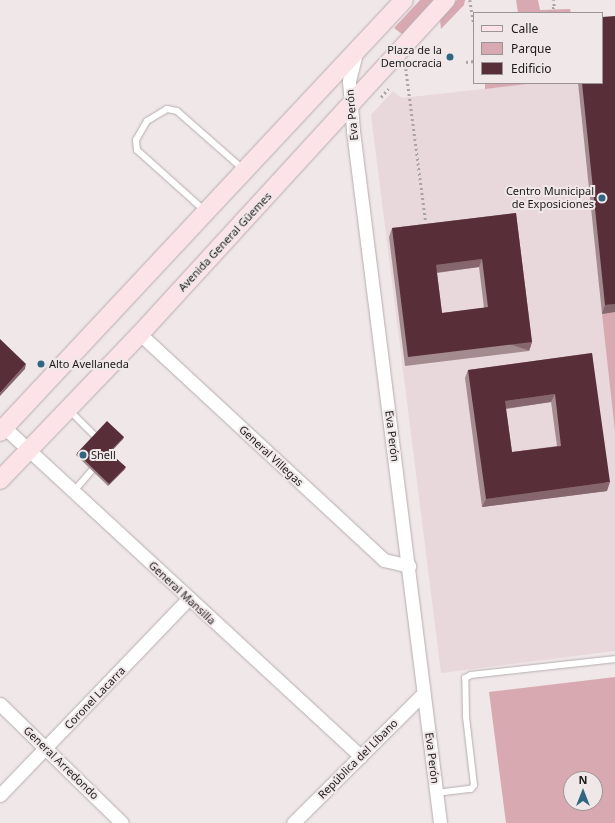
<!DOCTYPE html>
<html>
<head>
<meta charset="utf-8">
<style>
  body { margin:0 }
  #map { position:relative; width:615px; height:823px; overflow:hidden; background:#f0e7e9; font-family:"Noto Sans",sans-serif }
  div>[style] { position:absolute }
  .built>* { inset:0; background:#e9d8db }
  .green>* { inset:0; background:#d9a9b1 }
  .path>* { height:2.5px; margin-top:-1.25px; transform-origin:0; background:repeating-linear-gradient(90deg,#aba4a6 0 2px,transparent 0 5px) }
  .roads { filter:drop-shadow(0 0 1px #b5adaf) drop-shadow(0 0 1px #b5adaf) }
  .service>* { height:6px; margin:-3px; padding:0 3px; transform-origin:3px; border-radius:3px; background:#fff }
  .minor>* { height:13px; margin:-6.5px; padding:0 6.5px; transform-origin:6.5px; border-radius:6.5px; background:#fff }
  .secondary>* { height:18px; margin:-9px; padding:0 9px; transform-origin:9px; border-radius:9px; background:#fce3e8 }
  .wall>* { inset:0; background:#a48b90 }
  .shaded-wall>* { inset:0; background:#86666d; transform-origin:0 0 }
  .building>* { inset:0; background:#582f38 }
  .dots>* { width:11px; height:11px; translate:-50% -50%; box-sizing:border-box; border:2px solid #f0e7e9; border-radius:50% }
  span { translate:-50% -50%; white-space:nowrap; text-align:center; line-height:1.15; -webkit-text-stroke:4px #f0e7e9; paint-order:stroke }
  .poi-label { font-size:11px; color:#1e1b1c }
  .right { translate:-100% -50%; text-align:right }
  .left { translate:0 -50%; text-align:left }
  .street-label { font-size:11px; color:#1e1b1c }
  .legend { position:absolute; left:473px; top:12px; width:130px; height:72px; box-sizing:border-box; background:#f0e7e9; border:1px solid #9c9597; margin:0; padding:5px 7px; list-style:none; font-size:12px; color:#1e1b1c }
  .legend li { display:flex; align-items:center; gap:8px; height:20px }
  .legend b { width:20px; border:1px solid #9c9597 }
  .north { position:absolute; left:563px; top:771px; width:40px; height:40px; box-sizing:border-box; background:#f0e7e9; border:1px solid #9c9597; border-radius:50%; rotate:0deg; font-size:11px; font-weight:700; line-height:16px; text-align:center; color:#1e1b1c }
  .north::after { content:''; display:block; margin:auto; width:14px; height:18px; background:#316682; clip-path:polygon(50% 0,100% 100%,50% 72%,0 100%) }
</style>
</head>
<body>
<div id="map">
  <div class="built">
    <i style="clip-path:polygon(537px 83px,578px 83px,615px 432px,615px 651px,441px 673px,371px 115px,393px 91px,402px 98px)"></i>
  </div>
  <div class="green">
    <i style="clip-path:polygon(420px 0,433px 0,402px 34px,394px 28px)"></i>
    <i style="clip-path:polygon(457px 0,465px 0,464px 5px,441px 29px,440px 19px)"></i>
    <i style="clip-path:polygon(516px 0,538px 0,540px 10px,570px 9px,571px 13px,518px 13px)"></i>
    <i style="clip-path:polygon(485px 83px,537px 83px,485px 89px)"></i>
    <i style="clip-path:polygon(615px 312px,615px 432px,602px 314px)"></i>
    <i style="clip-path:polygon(evenodd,615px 677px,615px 823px,506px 823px,489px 692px,615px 677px,571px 779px,595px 779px,595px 803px,571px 803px,571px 779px)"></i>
  </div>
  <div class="path">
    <i style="left:470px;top:0;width:25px;rotate:81deg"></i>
    <i style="left:550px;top:13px;width:8px;rotate:-60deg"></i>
    <i style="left:554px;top:6px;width:6px;rotate:-99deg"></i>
    <i style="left:466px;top:62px;width:8px;rotate:-7deg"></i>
    <i style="left:406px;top:69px;width:155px;rotate:82.6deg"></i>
    <i style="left:381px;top:97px;width:11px;rotate:-49deg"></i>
  </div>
  <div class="roads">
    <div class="service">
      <i style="left:205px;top:211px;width:91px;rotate:-138.1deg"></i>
      <i style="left:137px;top:150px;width:10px;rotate:-96deg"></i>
      <i style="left:136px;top:140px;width:22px;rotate:-60deg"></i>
      <i style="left:147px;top:121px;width:23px;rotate:-31deg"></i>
      <i style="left:167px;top:109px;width:10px;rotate:11deg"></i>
      <i style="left:177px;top:111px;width:89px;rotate:41.4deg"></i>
      <i style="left:69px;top:410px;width:42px;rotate:45deg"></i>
      <i style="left:74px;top:491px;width:35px;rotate:-49deg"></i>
      <i style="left:436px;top:793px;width:35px;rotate:-7deg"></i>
      <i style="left:471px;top:789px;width:5px;rotate:-53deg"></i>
      <i style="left:474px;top:785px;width:68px;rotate:-96.7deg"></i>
      <i style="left:466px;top:717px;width:39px;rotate:-91deg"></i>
      <i style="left:465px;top:678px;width:7px;rotate:-27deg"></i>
      <i style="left:471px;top:675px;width:145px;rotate:-6.3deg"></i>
    </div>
    <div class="minor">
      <i style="left:356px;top:53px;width:29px;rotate:104deg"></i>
      <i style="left:349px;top:81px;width:50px;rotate:85.4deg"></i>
      <i style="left:353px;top:131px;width:697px;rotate:82.83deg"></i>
      <i style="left:140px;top:334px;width:333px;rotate:42.8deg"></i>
      <i style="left:384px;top:560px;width:26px;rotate:13deg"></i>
      <i style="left:5px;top:428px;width:484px;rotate:42.7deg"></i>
      <i style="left:0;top:704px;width:170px;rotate:44.3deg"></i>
      <i style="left:0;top:795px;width:272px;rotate:-46.2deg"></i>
      <i style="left:293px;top:823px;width:183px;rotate:-44.8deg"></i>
    </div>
    <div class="secondary">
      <i style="left:0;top:432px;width:591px;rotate:-46.92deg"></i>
      <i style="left:0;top:480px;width:202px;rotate:-46.2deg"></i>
      <i style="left:140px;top:334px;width:453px;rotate:-47.5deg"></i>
    </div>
  </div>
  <div class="wall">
    <i style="clip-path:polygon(615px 16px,615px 312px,602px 314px,578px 83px,602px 83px)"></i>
    <i style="clip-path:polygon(evenodd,516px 213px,532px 342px,529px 351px,405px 366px,389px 237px,392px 228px,516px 213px,479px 267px,484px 308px,442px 313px,437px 273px,479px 267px)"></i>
    <i style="clip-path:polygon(evenodd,592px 353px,607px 491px,482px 507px,465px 378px,468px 370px,592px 353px,551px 402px,557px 446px,512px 452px,506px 409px,551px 402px)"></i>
    <i style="clip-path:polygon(124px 437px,123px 439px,110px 452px,125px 469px,108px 486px,76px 455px,77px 453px)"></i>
  </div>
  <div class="shaded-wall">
    <i style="clip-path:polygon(482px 259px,479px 267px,433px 273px,436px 265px)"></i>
    <i style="clip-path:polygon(615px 304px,615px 312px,602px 314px,605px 305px)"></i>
    <i style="left:532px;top:342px;width:9px;height:125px;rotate:108deg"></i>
    <i style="clip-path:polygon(26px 364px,25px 369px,0 396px,0 393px)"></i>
    <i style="clip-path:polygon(555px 394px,551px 402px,502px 409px,505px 401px)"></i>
    <i style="clip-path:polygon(124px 437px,123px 439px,109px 454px,109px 452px)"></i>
    <i style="clip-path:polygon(126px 467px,125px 469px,108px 486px,109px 484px)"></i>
    <i style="clip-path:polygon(610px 482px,607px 491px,482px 507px,486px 499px)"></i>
  </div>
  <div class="building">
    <i style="clip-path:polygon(615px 16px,615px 304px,605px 305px,582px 83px,602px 83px,602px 17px)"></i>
    <i style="clip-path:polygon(evenodd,516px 213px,532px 342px,408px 357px,392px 228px,516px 213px,482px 259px,488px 307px,442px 313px,436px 265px,482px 259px)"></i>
    <i style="clip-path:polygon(0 339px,26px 364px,0 393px)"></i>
    <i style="clip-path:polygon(evenodd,592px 353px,610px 482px,486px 499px,468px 370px,592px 353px,555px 394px,561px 446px,512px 452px,505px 401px,555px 394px)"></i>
    <i style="clip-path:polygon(107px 421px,124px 437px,109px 452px,126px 467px,109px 484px,77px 453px)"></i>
  </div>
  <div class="dots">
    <i style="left:450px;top:57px;background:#316682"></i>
    <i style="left:602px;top:198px;background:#316682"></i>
    <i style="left:41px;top:364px;background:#316682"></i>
    <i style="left:83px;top:455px;background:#316682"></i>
  </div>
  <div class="poi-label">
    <span class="right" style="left:442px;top:57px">Plaza de la<br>Democracia</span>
    <span class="right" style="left:594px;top:198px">Centro Municipal<br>de Exposiciones</span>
    <span class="left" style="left:49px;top:364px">Alto Avellaneda</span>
    <span class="left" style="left:91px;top:455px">Shell</span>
  </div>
  <div class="street-label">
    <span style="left:352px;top:115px;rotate:-95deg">Eva Perón</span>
    <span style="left:225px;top:242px;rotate:-47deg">Avenida General Güemes</span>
    <span style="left:392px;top:436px;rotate:83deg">Eva Perón</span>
    <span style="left:271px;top:456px;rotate:43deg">General Villegas</span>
    <span style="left:182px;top:593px;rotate:43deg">General Mansilla</span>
    <span style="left:95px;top:698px;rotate:-46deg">Coronel Lacarra</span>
    <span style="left:432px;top:758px;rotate:83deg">Eva Perón</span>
    <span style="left:358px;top:759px;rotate:-45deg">República del Líbano</span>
    <span style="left:61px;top:763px;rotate:44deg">General Arredondo</span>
  </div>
  <ul class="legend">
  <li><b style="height:5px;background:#fce3e8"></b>Calle</li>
  <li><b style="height:11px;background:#d9a9b1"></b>Parque</li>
  <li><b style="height:11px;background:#582f38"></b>Edificio</li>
  </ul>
  <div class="north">N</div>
</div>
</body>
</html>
